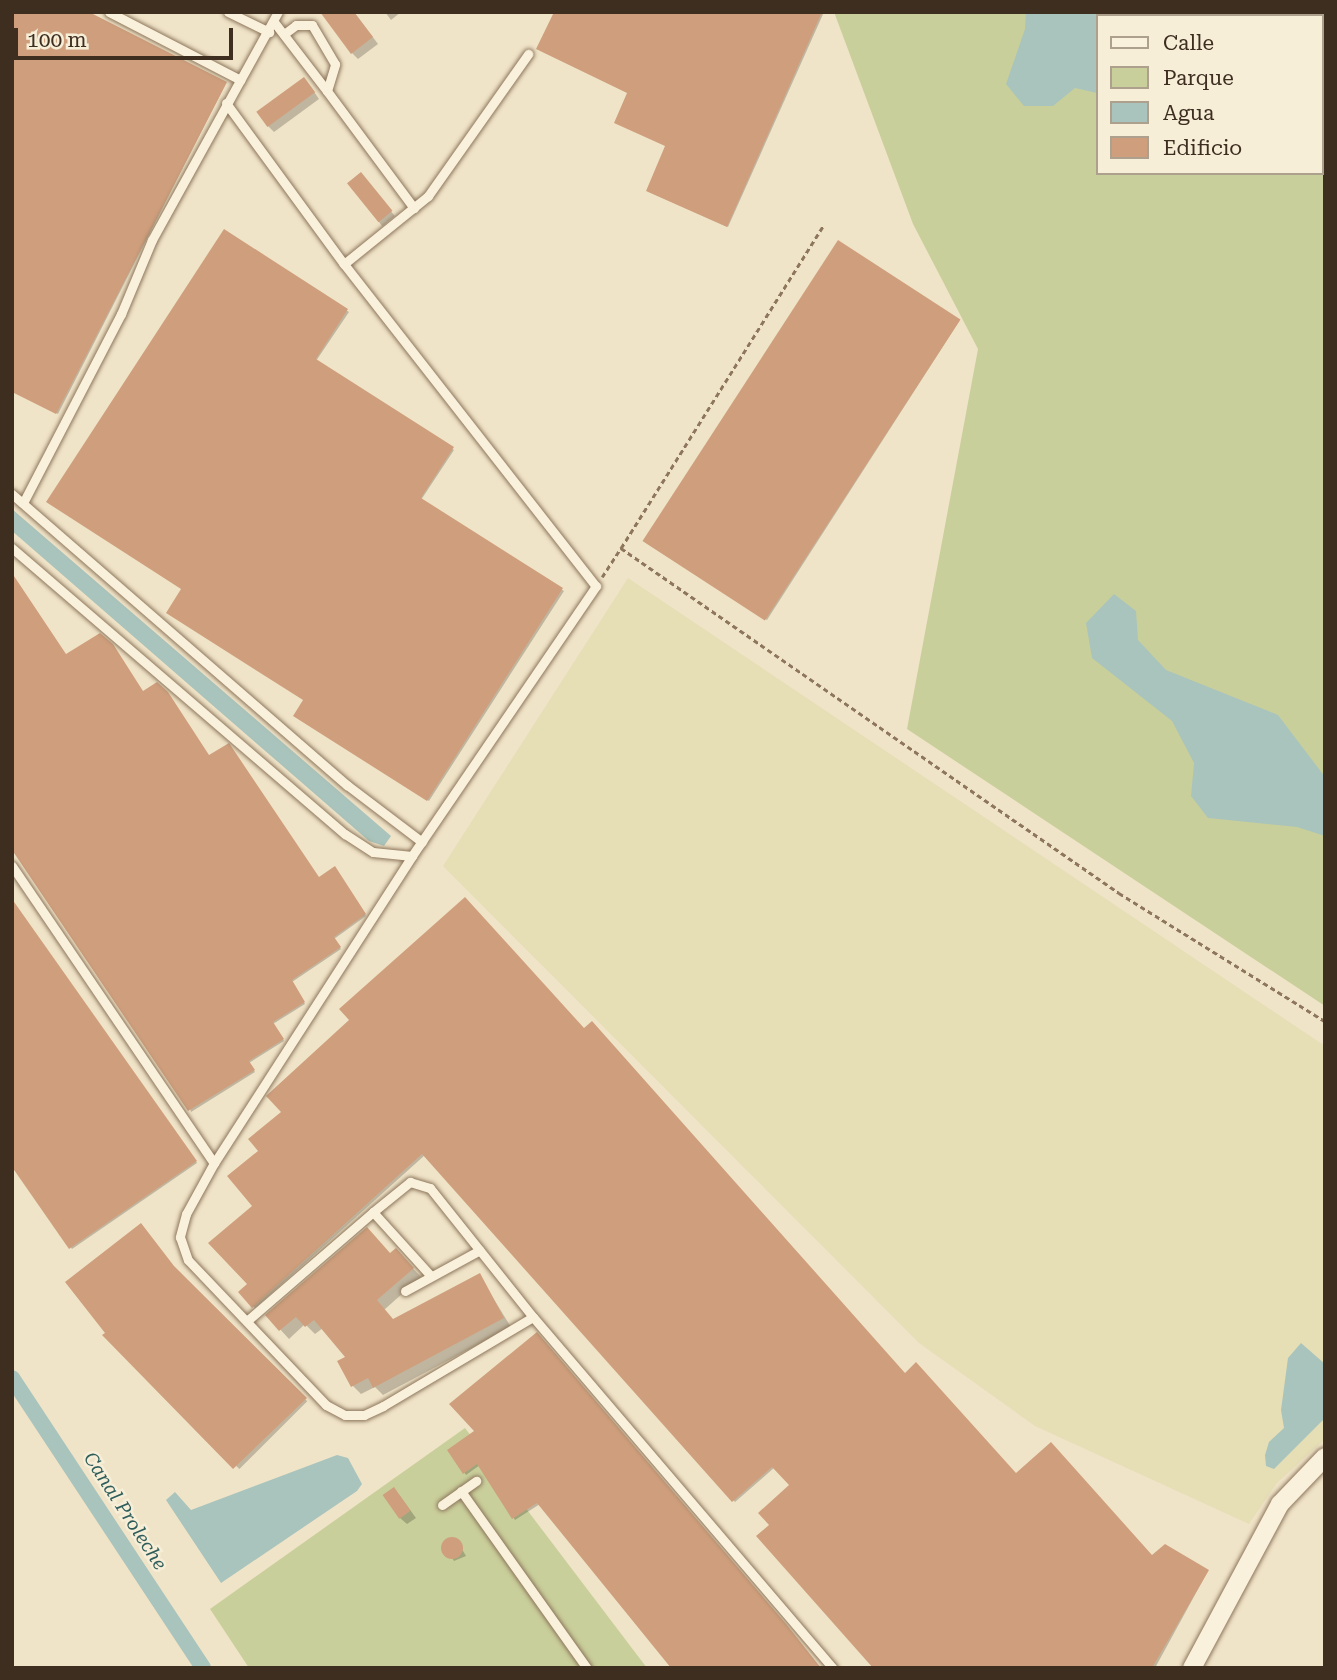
<!DOCTYPE html>
<html>
<head>
<meta charset="utf-8">
<style>
  body { margin:0 }
  #map { position:relative; width:1337px; height:1680px; overflow:hidden; background:#f0e4c8; font-family:"Roboto Serif",serif }
  div>[style] { position:absolute }
  .farmland>* { inset:0; background:#e6deb5 }
  .green>* { inset:0; background:#c9cf9b }
  .water>* { inset:0; background:#a9c4bc }
  .shadow>* { inset:0; background:#0003; transform-origin:0 0 }
  .canal>* { height:16px; margin:-8px; padding:0 8px; transform-origin:8px; border-radius:8px; background:#a9c4bc }
  .building>* { inset:0; background:#cf9f7d; transform-origin:0 0 }
  .round { border-radius:50% }
  .path>* { height:2.5px; margin-top:-1.25px; transform-origin:0; background:repeating-linear-gradient(90deg,#8d765c 0 5px,transparent 0 8.5px) }
  .roads { filter:drop-shadow(0 0 2px #8d765c) drop-shadow(0 0 2px #8d765c) }
  .lane>* { height:9px; margin:-4.5px; padding:0 4.5px; transform-origin:4.5px; border-radius:4.5px; background:#faf1dc }
  .street>* { height:18px; margin:-9px; padding:0 9px; transform-origin:9px; border-radius:9px; background:#faf1dc }
  span { translate:-50% -50%; white-space:nowrap; text-align:center; line-height:1.15; -webkit-text-stroke:5px #f7eed8; paint-order:stroke }
  .water-label { font-size:19px; color:#2f5d5a; font-style:italic }
  .frame { position:absolute; inset:0; border:14px solid #3d2e20; pointer-events:none }
  .legend { position:absolute; left:1096px; top:14px; width:228px; height:161px; box-sizing:border-box; background:#f7eed8; border:2px solid #ada18e; margin:0; padding:9px 12px; list-style:none; font-size:21px; color:#3d2e20 }
  .legend li { display:flex; align-items:center; gap:14px; height:35px }
  .legend b { width:35px; border:2px solid #ada18e }
  .scale { position:absolute; left:14px; top:28px; width:219px; height:32px; box-sizing:border-box; border:4px solid #3d2e20; border-top:0; padding-left:9px; font-size:21px; line-height:24px; white-space:nowrap; color:#3d2e20; -webkit-text-stroke:5px #f7eed8; paint-order:stroke }
</style>
</head>
<body>
<div id="map">
  <div class="farmland">
    <i style="clip-path:polygon(628px 578px,1325px 1046px,1325px 1439px,1277px 1483px,1249px 1524px,1035px 1426px,919px 1343px,443px 866px)"></i>
  </div>
  <div class="green">
    <i style="clip-path:polygon(evenodd,834px 12px,1325px 12px,1325px 1006px,907px 729px,978px 349px,913px 224px,834px 12px,1097px 16px,1321px 16px,1321px 173px,1097px 173px,1097px 16px)"></i>
    <i style="clip-path:polygon(465px 1428px,647px 1668px,249px 1668px,210px 1609px)"></i>
  </div>
  <div class="water">
    <i style="clip-path:polygon(1026px 12px,1126px 12px,1127px 16px,1097px 16px,1097px 93px,1075px 88px,1053px 106px,1024px 106px,1006px 84px,1025px 29px)"></i>
    <i style="clip-path:polygon(12px 509px,391px 836px,384px 846px,369px 841px,12px 531px)"></i>
    <i style="clip-path:polygon(1114px 594px,1136px 611px,1138px 640px,1166px 670px,1278px 715px,1325px 777px,1325px 836px,1297px 827px,1208px 818px,1191px 796px,1194px 763px,1172px 721px,1092px 658px,1086px 623px)"></i>
    <i style="clip-path:polygon(1301px 1343px,1325px 1364px,1325px 1418px,1274px 1469px,1266px 1466px,1265px 1455px,1269px 1442px,1284px 1428px,1281px 1410px,1288px 1358px)"></i>
    <i style="clip-path:polygon(337px 1455px,348px 1458px,362px 1484px,357px 1491px,221px 1583px,166px 1500px,175px 1492px,191px 1510px)"></i>
  </div>
  <div class="shadow">
    <i style="clip-path:polygon(354px 12px,378px 44px,358px 59px,352px 53px)"></i>
    <i style="clip-path:polygon(385px 12px,401px 12px,391px 20px)"></i>
    <i style="clip-path:polygon(556px 12px,824px 12px,728px 227px,649px 192px,667px 147px,629px 94px)"></i>
    <i style="clip-path:polygon(226px 83px,58px 414px,12px 391px)"></i>
    <i style="clip-path:polygon(310px 86px,319px 99px,274px 132px,268px 126px)"></i>
    <i style="left:364px;top:178px;width:49px;height:16px;rotate:51deg"></i>
    <i style="clip-path:polygon(224px 231px,349px 312px,316px 361px,454px 450px,421px 500px,564px 591px,429px 801px,296px 717px,305px 701px,183px 589px)"></i>
    <i style="clip-path:polygon(960px 320px,767px 620px,646px 543px)"></i>
    <i style="clip-path:polygon(66px 657px,143px 693px,209px 757px,319px 879px,336px 870px,366px 916px,334px 939px,341px 949px,292px 982px,305px 1004px,273px 1024px,284px 1041px,249px 1063px,255px 1072px,191px 1112px)"></i>
    <i style="clip-path:polygon(12px 900px,197px 1163px,72px 1249px,12px 1164px)"></i>
    <i style="clip-path:polygon(352px 1021px,905px 1375px,1016px 1475px,1152px 1557px,1208px 1571px,1155px 1668px,876px 1668px,771px 1525px,792px 1485px,775px 1467px,735px 1502px,425px 1155px,255px 1308px,240px 1292px,249px 1284px,260px 1151px)"></i>
    <i style="clip-path:polygon(390px 1255px,404px 1259px,421px 1277px,384px 1310px,394px 1321px,479px 1275px,511px 1327px,383px 1395px,375px 1387px,361px 1394px,353px 1386px,347px 1357px,323px 1328px,315px 1334px,305px 1324px,289px 1339px,267px 1315px)"></i>
    <i style="left:175px;top:1269px;width:187px;height:96px;rotate:45deg"></i>
    <i style="clip-path:polygon(477px 1432px,540px 1504px,515px 1520px,480px 1465px,466px 1475px,449px 1451px)"></i>
    <i style="clip-path:polygon(400px 1496px,416px 1518px,407px 1524px,400px 1518px)"></i>
    <i style="clip-path:polygon(456px 1539px,466px 1556px,454px 1561px,444px 1545px)"></i>
  </div>
  <div class="canal">
    <i style="left:12px;top:1378px;width:347px;rotate:56.6deg"></i>
  </div>
  <div class="building">
    <i style="clip-path:polygon(12px 12px,89px 12px,227px 82px,56px 414px,12px 392px)"></i>
    <i style="clip-path:polygon(320px 12px,354px 12px,373px 37px,351px 54px)"></i>
    <i style="clip-path:polygon(554px 12px,822px 12px,727px 227px,646px 191px,665px 146px,614px 123px,627px 93px,536px 49px)"></i>
    <i style="left:304px;top:77px;width:19px;height:59px;rotate:54deg"></i>
    <i style="left:361px;top:172px;width:50px;height:18px;rotate:51deg"></i>
    <i style="clip-path:polygon(224px 229px,348px 309px,316px 359px,454px 447px,421px 498px,563px 588px,427px 801px,293px 716px,303px 700px,166px 613px,181px 589px,46px 502px)"></i>
    <i style="left:838px;top:240px;width:146px;height:359px;rotate:33deg"></i>
    <i style="clip-path:polygon(12px 573px,66px 654px,100px 633px,113px 644px,143px 691px,157px 682px,168px 692px,209px 755px,229px 743px,319px 877px,335px 866px,366px 914px,334px 937px,341px 947px,292px 980px,305px 1002px,273px 1022px,284px 1039px,249px 1061px,255px 1070px,188px 1111px,12px 850px)"></i>
    <i style="clip-path:polygon(465px 897px,584px 1028px,592px 1021px,905px 1373px,916px 1362px,1016px 1473px,1051px 1442px,1152px 1555px,1165px 1544px,1209px 1570px,1152px 1668px,873px 1668px,756px 1536px,769px 1525px,758px 1513px,789px 1485px,772px 1467px,732px 1502px,422px 1154px,252px 1308px,238px 1292px,247px 1284px,208px 1243px,252px 1206px,227px 1176px,258px 1151px,248px 1139px,281px 1112px,266px 1096px,349px 1020px,339px 1009px)"></i>
    <i style="clip-path:polygon(12px 899px,197px 1161px,69px 1249px,12px 1167px)"></i>
    <i style="clip-path:polygon(141px 1223px,174px 1266px,307px 1398px,233px 1469px,102px 1335px,105px 1333px,65px 1282px)"></i>
    <i style="clip-path:polygon(367px 1227px,390px 1253px,396px 1248px,414px 1268px,377px 1300px,393px 1319px,480px 1273px,504px 1318px,373px 1388px,368px 1378px,351px 1387px,337px 1361px,345px 1357px,314px 1320px,305px 1327px,296px 1317px,279px 1331px,265px 1315px)"></i>
    <i style="clip-path:polygon(537px 1332px,787px 1625px,821px 1668px,671px 1668px,537px 1503px,512px 1519px,477px 1464px,463px 1474px,447px 1450px,474px 1431px,449px 1404px)"></i>
    <i style="left:394px;top:1487px;width:29px;height:14px;rotate:55deg"></i>
    <i class="round" style="left:441px;top:1537px;width:22px;height:22px"></i>
  </div>
  <div class="path">
    <i style="left:621px;top:548px;width:381px;rotate:-57.9deg"></i>
    <i style="left:602px;top:577px;width:35px;rotate:-57deg"></i>
    <i style="left:621px;top:548px;width:606px;rotate:34.71deg"></i>
    <i style="left:1119px;top:893px;width:243px;rotate:31.9deg"></i>
  </div>
  <div class="roads">
    <div class="lane">
      <i style="left:109px;top:12px;width:148px;rotate:27.3deg"></i>
      <i style="left:228px;top:12px;width:46px;rotate:26deg"></i>
      <i style="left:274px;top:22px;width:87px;rotate:52.5deg"></i>
      <i style="left:327px;top:91px;width:28px;rotate:-73deg"></i>
      <i style="left:335px;top:64px;width:45px;rotate:-120.5deg"></i>
      <i style="left:312px;top:25px;width:16px;rotate:180deg"></i>
      <i style="left:296px;top:25px;width:15px;rotate:143deg"></i>
      <i style="left:327px;top:91px;width:146px;rotate:53.4deg"></i>
      <i style="left:226px;top:103px;width:200px;rotate:53.8deg"></i>
      <i style="left:344px;top:264px;width:409px;rotate:52deg"></i>
      <i style="left:596px;top:586px;width:327px;rotate:124.3deg"></i>
      <i style="left:412px;top:856px;width:365px;rotate:122.8deg"></i>
      <i style="left:214px;top:1163px;width:58px;rotate:118.8deg"></i>
      <i style="left:186px;top:1214px;width:24px;rotate:105deg"></i>
      <i style="left:180px;top:1237px;width:24px;rotate:71deg"></i>
      <i style="left:188px;top:1260px;width:200px;rotate:46.4deg"></i>
      <i style="left:326px;top:1405px;width:21px;rotate:28deg"></i>
      <i style="left:345px;top:1415px;width:19px"></i>
      <i style="left:364px;top:1415px;width:21px;rotate:-25deg"></i>
      <i style="left:383px;top:1406px;width:174px;rotate:-30.7deg"></i>
      <i style="left:344px;top:264px;width:108px;rotate:-39deg"></i>
      <i style="left:428px;top:196px;width:174px;rotate:-54.8deg"></i>
      <i style="left:12px;top:494px;width:444px;rotate:41deg"></i>
      <i style="left:347px;top:785px;width:94px;rotate:37.2deg"></i>
      <i style="left:23px;top:503px;width:213px;rotate:-62.6deg"></i>
      <i style="left:121px;top:314px;width:80px;rotate:-67.3deg"></i>
      <i style="left:152px;top:240px;width:260px;rotate:-61.1deg"></i>
      <i style="left:12px;top:548px;width:439px;rotate:40.7deg"></i>
      <i style="left:345px;top:834px;width:33px;rotate:33deg"></i>
      <i style="left:373px;top:852px;width:39px;rotate:6deg"></i>
      <i style="left:12px;top:866px;width:359px;rotate:55.8deg"></i>
      <i style="left:430px;top:1275px;width:85px;rotate:-132.1deg"></i>
      <i style="left:373px;top:1212px;width:48px;rotate:-39deg"></i>
      <i style="left:410px;top:1182px;width:21px;rotate:17deg"></i>
      <i style="left:430px;top:1188px;width:165px;rotate:51.4deg"></i>
      <i style="left:533px;top:1317px;width:462px;rotate:49.5deg"></i>
      <i style="left:405px;top:1291px;width:85px;rotate:-28.7deg"></i>
      <i style="left:248px;top:1320px;width:165px;rotate:-40.8deg"></i>
      <i style="left:461px;top:1491px;width:217px;rotate:54.6deg"></i>
      <i style="left:442px;top:1505px;width:42px;rotate:-35.2deg"></i>
    </div>
    <div class="street">
      <i style="left:1192px;top:1668px;width:186px;rotate:-61.8deg"></i>
      <i style="left:1280px;top:1504px;width:65px;rotate:-46.2deg"></i>
    </div>
  </div>
  <div class="water-label">
    <span style="left:125px;top:1511px;rotate:57deg">Canal Proleche</span>
  </div>
  <div class="frame"></div>
  <ul class="legend">
  <li><b style="height:9px;background:#faf1dc"></b>Calle</li>
  <li><b style="height:19px;background:#c9cf9b"></b>Parque</li>
  <li><b style="height:19px;background:#a9c4bc"></b>Agua</li>
  <li><b style="height:19px;background:#cf9f7d"></b>Edificio</li>
  </ul>
  <div class="scale">100 m</div>
</div>
</body>
</html>
